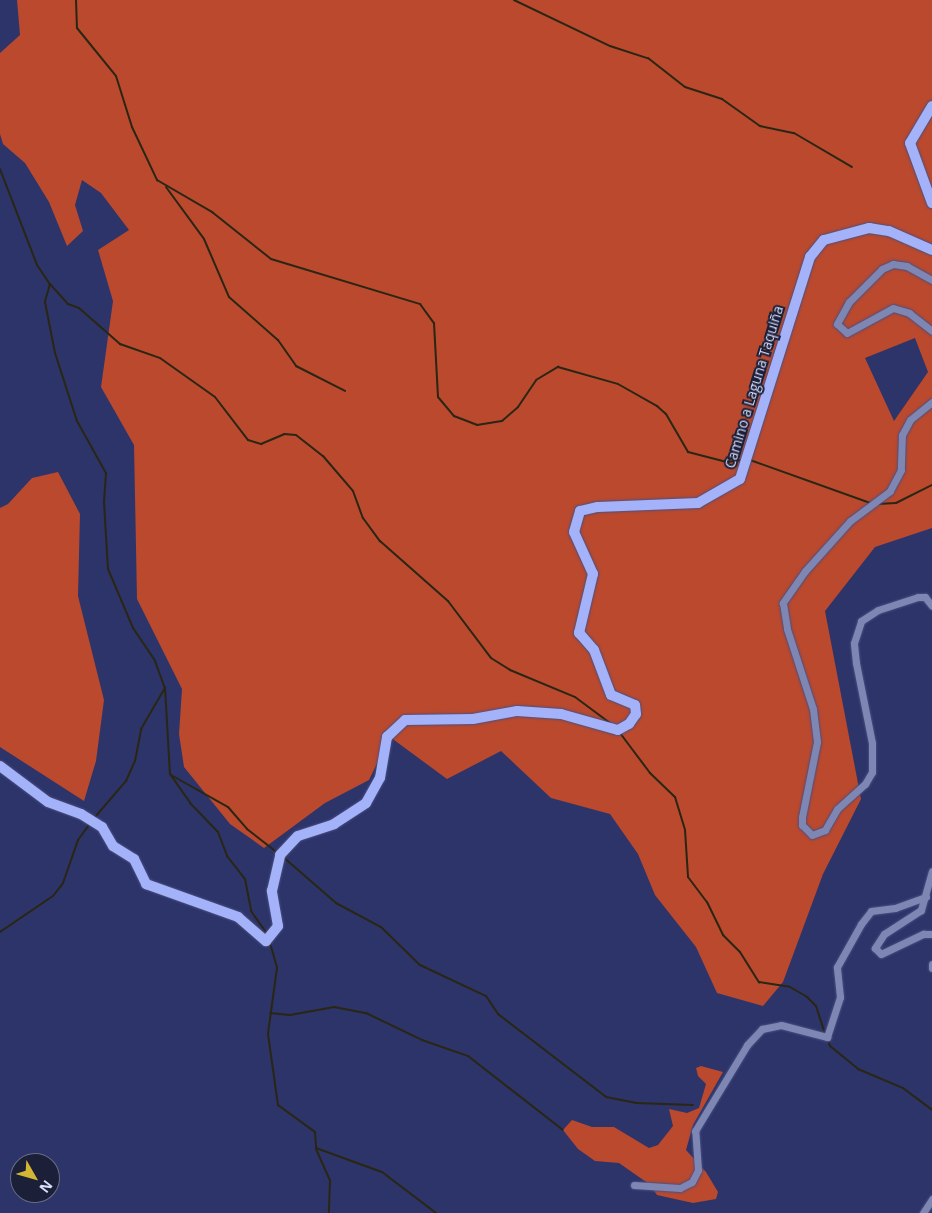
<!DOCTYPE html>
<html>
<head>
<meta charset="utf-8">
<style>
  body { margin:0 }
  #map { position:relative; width:932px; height:1213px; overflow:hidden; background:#2d346a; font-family:"Open Sans",sans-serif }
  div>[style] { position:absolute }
  .forest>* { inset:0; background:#ba492e }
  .stream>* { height:2px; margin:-1px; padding:0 1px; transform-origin:1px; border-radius:1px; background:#2a2614 }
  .roads { filter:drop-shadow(0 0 1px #494f81) drop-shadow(0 0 1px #494f81) }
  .street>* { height:7px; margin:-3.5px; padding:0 3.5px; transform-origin:3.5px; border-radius:3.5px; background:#7e87b4 }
  .secondary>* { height:10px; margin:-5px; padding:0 5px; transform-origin:5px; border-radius:5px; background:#a3b2f9 }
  span { translate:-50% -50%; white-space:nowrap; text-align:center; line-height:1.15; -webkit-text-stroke:4px #1b1f38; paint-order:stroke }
  .street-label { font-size:14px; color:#d9dffb }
  .north { position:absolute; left:10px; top:1153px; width:50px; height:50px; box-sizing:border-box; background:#1b1f38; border:1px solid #676c86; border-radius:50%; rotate:128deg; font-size:14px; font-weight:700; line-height:20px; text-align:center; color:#d9dffb }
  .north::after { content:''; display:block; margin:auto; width:18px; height:22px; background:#d4b635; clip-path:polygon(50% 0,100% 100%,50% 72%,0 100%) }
</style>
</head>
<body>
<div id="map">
  <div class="forest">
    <i style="clip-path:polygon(evenodd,17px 0,932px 0,932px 528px,875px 547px,825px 611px,861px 799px,823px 874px,783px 982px,763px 1006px,717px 993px,696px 947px,655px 895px,638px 854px,610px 814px,551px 798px,501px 751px,447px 779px,390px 737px,369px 780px,325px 803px,264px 848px,230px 824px,184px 767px,179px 734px,182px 689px,137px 599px,134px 445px,101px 387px,113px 301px,98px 250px,129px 230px,101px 193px,82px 180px,75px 205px,83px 231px,67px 246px,49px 202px,25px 163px,3px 144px,0 134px,0 53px,20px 35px,17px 0,915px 338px,928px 372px,894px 421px,865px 358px,915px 338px)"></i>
    <i style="clip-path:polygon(58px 472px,80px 514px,78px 596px,104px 700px,96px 761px,84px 801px,0 747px,0 508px,8px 504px,32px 478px)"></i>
    <i style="clip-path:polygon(701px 1066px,723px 1072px,693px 1125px,686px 1150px,706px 1172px,718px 1192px,716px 1199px,693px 1203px,657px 1195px,649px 1184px,619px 1163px,595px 1161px,578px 1149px,563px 1130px,572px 1120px,592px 1127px,614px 1127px,649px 1148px,658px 1145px,673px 1126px,669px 1109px,687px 1113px,699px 1108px,706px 1084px,698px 1076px,696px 1068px)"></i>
  </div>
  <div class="stream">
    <i style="left:76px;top:0;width:28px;rotate:88deg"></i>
    <i style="left:77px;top:28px;width:62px;rotate:50.9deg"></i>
    <i style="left:116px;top:76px;width:53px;rotate:72.6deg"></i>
    <i style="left:132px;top:127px;width:59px;rotate:64.7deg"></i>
    <i style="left:157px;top:180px;width:64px;rotate:30.2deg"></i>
    <i style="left:212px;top:212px;width:75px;rotate:38.5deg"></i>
    <i style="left:271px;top:259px;width:156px;rotate:16.8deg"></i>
    <i style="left:420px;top:304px;width:24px;rotate:54deg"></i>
    <i style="left:434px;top:323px;width:74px;rotate:86.9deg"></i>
    <i style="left:438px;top:397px;width:25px;rotate:50deg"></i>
    <i style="left:454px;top:416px;width:25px;rotate:21deg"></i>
    <i style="left:477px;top:425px;width:25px;rotate:-9deg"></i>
    <i style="left:502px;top:421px;width:21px;rotate:-41deg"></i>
    <i style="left:518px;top:407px;width:32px;rotate:-56deg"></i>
    <i style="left:536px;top:380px;width:26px;rotate:-31deg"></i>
    <i style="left:558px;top:367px;width:62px;rotate:15.8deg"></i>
    <i style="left:618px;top:384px;width:45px;rotate:29.4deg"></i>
    <i style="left:657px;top:406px;width:12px;rotate:42deg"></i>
    <i style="left:666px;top:414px;width:44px;rotate:59.9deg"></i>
    <i style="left:688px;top:452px;width:40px;rotate:14.4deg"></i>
    <i style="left:727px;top:462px;width:16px;rotate:-7deg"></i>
    <i style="left:514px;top:0;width:106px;rotate:25.6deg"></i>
    <i style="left:610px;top:46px;width:40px;rotate:18deg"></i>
    <i style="left:648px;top:58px;width:47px;rotate:38.1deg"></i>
    <i style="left:685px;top:87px;width:39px;rotate:18deg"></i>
    <i style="left:722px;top:99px;width:47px;rotate:35.4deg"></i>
    <i style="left:760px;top:126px;width:35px;rotate:12deg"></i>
    <i style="left:794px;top:133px;width:67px;rotate:30.4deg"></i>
    <i style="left:0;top:169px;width:103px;rotate:68.9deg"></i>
    <i style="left:37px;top:265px;width:23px;rotate:56deg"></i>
    <i style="left:50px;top:284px;width:19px;rotate:106deg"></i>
    <i style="left:45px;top:302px;width:52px;rotate:78.9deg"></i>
    <i style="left:55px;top:353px;width:71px;rotate:72.1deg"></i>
    <i style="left:77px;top:421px;width:60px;rotate:60.9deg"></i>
    <i style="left:106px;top:473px;width:29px;rotate:94deg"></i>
    <i style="left:104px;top:502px;width:67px;rotate:86.6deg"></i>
    <i style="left:108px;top:569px;width:64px;rotate:67deg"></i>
    <i style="left:133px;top:628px;width:40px;rotate:56deg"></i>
    <i style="left:155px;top:661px;width:29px;rotate:70deg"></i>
    <i style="left:165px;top:688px;width:86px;rotate:86.7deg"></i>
    <i style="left:170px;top:774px;width:35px;rotate:55deg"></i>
    <i style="left:190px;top:803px;width:40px;rotate:46deg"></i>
    <i style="left:218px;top:832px;width:26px;rotate:69deg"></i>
    <i style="left:227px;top:856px;width:29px;rotate:52deg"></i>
    <i style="left:245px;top:879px;width:33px;rotate:79deg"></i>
    <i style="left:251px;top:911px;width:28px;rotate:55deg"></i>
    <i style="left:166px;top:187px;width:64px;rotate:53.8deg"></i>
    <i style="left:204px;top:239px;width:63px;rotate:66.7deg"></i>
    <i style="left:229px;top:297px;width:65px;rotate:41.3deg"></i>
    <i style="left:278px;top:340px;width:32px;rotate:55deg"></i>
    <i style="left:296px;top:366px;width:55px;rotate:27deg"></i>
    <i style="left:50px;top:284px;width:27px;rotate:48deg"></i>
    <i style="left:68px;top:304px;width:12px;rotate:20deg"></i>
    <i style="left:79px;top:308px;width:55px;rotate:41.3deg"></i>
    <i style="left:120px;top:344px;width:42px;rotate:19.3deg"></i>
    <i style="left:160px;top:358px;width:67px;rotate:35.3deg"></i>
    <i style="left:215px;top:397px;width:54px;rotate:52.5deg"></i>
    <i style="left:248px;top:440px;width:14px;rotate:17deg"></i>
    <i style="left:261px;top:444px;width:25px;rotate:-23deg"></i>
    <i style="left:284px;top:434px;width:12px;rotate:5deg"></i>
    <i style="left:296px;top:435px;width:34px;rotate:38deg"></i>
    <i style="left:323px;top:456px;width:46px;rotate:49.4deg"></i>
    <i style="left:353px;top:491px;width:29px;rotate:70deg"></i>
    <i style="left:363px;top:518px;width:29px;rotate:54deg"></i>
    <i style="left:380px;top:541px;width:91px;rotate:41.4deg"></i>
    <i style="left:448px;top:601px;width:71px;rotate:53deg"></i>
    <i style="left:491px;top:658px;width:22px;rotate:32deg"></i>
    <i style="left:510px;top:670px;width:70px;rotate:22.6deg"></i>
    <i style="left:575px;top:697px;width:44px;rotate:36.6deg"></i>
    <i style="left:750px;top:460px;width:127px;rotate:19.7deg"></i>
    <i style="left:877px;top:504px;width:19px;rotate:-3deg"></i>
    <i style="left:896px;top:503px;width:40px;rotate:-26.6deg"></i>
    <i style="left:620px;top:733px;width:50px;rotate:53.1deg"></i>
    <i style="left:650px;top:773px;width:35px;rotate:44deg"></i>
    <i style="left:675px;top:797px;width:34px;rotate:73deg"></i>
    <i style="left:685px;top:830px;width:47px;rotate:86.3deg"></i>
    <i style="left:688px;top:877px;width:31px;rotate:53deg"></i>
    <i style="left:707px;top:902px;width:37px;rotate:64deg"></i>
    <i style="left:723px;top:935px;width:24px;rotate:45deg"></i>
    <i style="left:740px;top:952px;width:36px;rotate:58deg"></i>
    <i style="left:759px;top:982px;width:31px;rotate:9deg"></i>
    <i style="left:790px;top:987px;width:20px;rotate:30deg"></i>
    <i style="left:807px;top:997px;width:13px;rotate:45deg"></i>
    <i style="left:816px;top:1006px;width:29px;rotate:72deg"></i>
    <i style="left:171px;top:775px;width:65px;rotate:29.3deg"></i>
    <i style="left:228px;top:807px;width:29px;rotate:49deg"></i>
    <i style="left:247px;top:829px;width:37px;rotate:38deg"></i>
    <i style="left:95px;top:817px;width:48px;rotate:-49.3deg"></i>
    <i style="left:126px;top:781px;width:22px;rotate:-66deg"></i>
    <i style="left:135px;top:761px;width:33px;rotate:-79deg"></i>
    <i style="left:141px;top:729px;width:48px;rotate:-59.7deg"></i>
    <i style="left:282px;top:856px;width:72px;rotate:41deg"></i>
    <i style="left:336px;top:903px;width:51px;rotate:28.1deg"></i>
    <i style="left:381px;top:927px;width:54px;rotate:44.3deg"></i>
    <i style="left:420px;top:965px;width:73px;rotate:25.2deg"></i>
    <i style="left:486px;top:996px;width:22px;rotate:56deg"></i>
    <i style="left:498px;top:1014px;width:136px;rotate:37.5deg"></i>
    <i style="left:606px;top:1097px;width:31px;rotate:11deg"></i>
    <i style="left:636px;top:1103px;width:57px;rotate:2deg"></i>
    <i style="left:0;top:932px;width:64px;rotate:-34.2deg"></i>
    <i style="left:53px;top:896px;width:16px;rotate:-52deg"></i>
    <i style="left:63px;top:883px;width:46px;rotate:-70.8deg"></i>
    <i style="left:78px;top:840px;width:19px;rotate:-54deg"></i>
    <i style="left:270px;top:943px;width:26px;rotate:74deg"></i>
    <i style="left:277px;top:968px;width:67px;rotate:97.8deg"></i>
    <i style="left:268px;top:1034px;width:72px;rotate:82deg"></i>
    <i style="left:278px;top:1105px;width:46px;rotate:36.1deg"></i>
    <i style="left:315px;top:1132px;width:16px;rotate:86deg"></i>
    <i style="left:316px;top:1148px;width:70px;rotate:20deg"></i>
    <i style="left:382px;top:1172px;width:68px;rotate:37.2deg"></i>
    <i style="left:270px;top:1013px;width:20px;rotate:6deg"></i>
    <i style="left:290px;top:1015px;width:45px;rotate:-10.3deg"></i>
    <i style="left:334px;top:1007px;width:33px;rotate:11deg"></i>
    <i style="left:366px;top:1013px;width:62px;rotate:25.7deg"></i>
    <i style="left:422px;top:1040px;width:49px;rotate:19.2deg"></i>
    <i style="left:468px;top:1056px;width:120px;rotate:37.9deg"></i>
    <i style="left:827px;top:1038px;width:9px;rotate:69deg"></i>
    <i style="left:830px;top:1046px;width:36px;rotate:39deg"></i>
    <i style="left:858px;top:1069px;width:49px;rotate:22.9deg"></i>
    <i style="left:903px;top:1088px;width:36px;rotate:37deg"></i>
    <i style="left:316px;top:1149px;width:34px;rotate:66deg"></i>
    <i style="left:330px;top:1180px;width:33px;rotate:92deg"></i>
  </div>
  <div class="roads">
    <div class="street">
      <i style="left:932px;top:280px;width:29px;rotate:-151deg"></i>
      <i style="left:907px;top:266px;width:14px;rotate:-172deg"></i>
      <i style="left:893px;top:264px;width:12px;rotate:156deg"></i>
      <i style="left:882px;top:269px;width:47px;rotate:135deg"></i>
      <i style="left:849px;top:302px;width:25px;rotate:119deg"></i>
      <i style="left:837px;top:324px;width:13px;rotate:42deg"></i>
      <i style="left:847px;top:333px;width:52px;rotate:-28.5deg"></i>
      <i style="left:893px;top:308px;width:17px;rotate:17deg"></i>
      <i style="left:909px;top:313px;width:29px;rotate:38deg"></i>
      <i style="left:932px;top:402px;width:28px;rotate:141deg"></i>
      <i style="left:910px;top:420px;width:17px;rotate:118deg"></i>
      <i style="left:902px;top:435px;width:35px;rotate:92deg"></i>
      <i style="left:901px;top:470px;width:24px;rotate:118deg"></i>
      <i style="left:890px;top:491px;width:50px;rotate:143.1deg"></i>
      <i style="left:850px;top:521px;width:67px;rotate:132deg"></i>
      <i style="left:805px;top:571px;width:39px;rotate:125deg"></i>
      <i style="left:783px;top:603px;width:26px;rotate:81deg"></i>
      <i style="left:787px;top:629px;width:84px;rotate:72deg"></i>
      <i style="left:813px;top:709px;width:33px;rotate:83deg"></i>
      <i style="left:817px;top:742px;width:76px;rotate:101.3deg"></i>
      <i style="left:802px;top:817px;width:8px;rotate:90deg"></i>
      <i style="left:802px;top:825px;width:14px;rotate:45deg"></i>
      <i style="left:812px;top:835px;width:14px;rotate:-21deg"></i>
      <i style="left:825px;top:830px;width:24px;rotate:-60deg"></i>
      <i style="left:837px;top:809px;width:38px;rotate:-42deg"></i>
      <i style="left:865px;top:784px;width:14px;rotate:-60deg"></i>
      <i style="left:872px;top:772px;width:29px;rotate:-90deg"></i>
      <i style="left:872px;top:743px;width:82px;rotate:-101.3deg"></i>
      <i style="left:856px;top:663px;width:20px;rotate:-96deg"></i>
      <i style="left:854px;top:643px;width:23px;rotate:-72deg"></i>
      <i style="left:861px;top:621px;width:20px;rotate:-33deg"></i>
      <i style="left:878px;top:610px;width:42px;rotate:-18deg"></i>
      <i style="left:918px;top:597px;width:7px"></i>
      <i style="left:925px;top:597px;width:11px;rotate:52deg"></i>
      <i style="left:932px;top:871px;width:41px;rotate:105.8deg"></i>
      <i style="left:921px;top:910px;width:44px;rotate:147deg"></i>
      <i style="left:884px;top:934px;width:17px;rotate:123deg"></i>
      <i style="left:875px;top:948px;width:8px;rotate:45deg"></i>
      <i style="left:881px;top:954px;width:47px;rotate:-25.5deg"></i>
      <i style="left:923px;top:934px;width:9px"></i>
      <i style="left:932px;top:964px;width:4px;rotate:90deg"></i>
      <i style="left:634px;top:1185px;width:46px;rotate:3.7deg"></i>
      <i style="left:680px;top:1188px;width:13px;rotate:-27deg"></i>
      <i style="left:692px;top:1182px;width:13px;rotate:-63deg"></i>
      <i style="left:698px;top:1170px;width:39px;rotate:-94deg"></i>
      <i style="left:695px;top:1131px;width:100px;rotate:-58.8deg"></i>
      <i style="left:747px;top:1045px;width:22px;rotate:-47deg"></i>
      <i style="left:762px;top:1029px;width:19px;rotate:-12deg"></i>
      <i style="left:781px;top:1025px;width:48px;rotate:14.6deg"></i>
      <i style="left:827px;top:1037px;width:42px;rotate:-72deg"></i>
      <i style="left:840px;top:997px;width:30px;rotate:-96deg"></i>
      <i style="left:837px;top:967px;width:49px;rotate:-60.8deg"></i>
      <i style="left:861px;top:924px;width:16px;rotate:-52deg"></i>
      <i style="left:871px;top:911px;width:24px;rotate:-7deg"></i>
      <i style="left:895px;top:908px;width:33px;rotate:-20deg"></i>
      <i style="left:923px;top:1213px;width:17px;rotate:-57deg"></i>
    </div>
    <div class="secondary">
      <i style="left:932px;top:106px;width:43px;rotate:120.7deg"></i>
      <i style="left:910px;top:143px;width:64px;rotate:69.9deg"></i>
      <i style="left:0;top:766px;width:60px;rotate:36.9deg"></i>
      <i style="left:48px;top:802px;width:35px;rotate:20deg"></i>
      <i style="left:81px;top:814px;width:25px;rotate:32deg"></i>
      <i style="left:102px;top:827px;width:22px;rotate:60deg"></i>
      <i style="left:113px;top:846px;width:25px;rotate:32deg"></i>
      <i style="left:134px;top:859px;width:28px;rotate:64deg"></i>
      <i style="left:146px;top:884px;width:98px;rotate:19.7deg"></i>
      <i style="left:238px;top:917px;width:37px;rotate:41deg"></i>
      <i style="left:266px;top:941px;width:19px;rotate:-51deg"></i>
      <i style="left:278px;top:926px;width:36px;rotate:-100deg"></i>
      <i style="left:272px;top:891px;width:37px;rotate:-77deg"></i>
      <i style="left:280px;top:855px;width:26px;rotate:-47deg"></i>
      <i style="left:298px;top:836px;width:38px;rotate:-18deg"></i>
      <i style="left:334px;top:824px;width:38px;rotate:-33deg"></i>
      <i style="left:366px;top:803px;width:29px;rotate:-61deg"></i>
      <i style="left:380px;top:778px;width:42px;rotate:-80.3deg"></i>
      <i style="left:387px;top:737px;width:25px;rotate:-43deg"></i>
      <i style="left:405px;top:720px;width:68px;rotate:-0.8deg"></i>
      <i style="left:473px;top:719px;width:45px;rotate:-10.3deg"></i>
      <i style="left:517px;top:711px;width:44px;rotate:3.9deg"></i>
      <i style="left:561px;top:714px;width:59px;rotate:15.7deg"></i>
      <i style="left:618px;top:730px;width:13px;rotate:-29deg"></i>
      <i style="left:629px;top:724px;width:12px;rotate:-55deg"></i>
      <i style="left:636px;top:714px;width:9px;rotate:-96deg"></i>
      <i style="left:635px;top:705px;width:26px;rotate:-157deg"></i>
      <i style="left:611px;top:695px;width:48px;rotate:-110.7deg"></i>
      <i style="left:594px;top:650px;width:23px;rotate:-131deg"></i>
      <i style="left:579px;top:633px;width:61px;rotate:-76.7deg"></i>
      <i style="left:593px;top:574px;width:46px;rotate:-114.3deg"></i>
      <i style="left:574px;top:532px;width:22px;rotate:-74deg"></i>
      <i style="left:580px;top:511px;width:18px;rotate:-13deg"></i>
      <i style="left:598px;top:507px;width:100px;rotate:-2.3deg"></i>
      <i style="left:698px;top:503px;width:48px;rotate:-29.7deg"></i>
      <i style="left:740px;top:479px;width:233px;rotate:-72.5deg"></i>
      <i style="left:810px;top:257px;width:22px;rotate:-51deg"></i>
      <i style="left:824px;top:240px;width:47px;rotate:-14.9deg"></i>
      <i style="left:869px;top:228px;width:20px;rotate:9deg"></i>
      <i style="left:889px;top:231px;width:47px;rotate:23.8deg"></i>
    </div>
  </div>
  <div class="street-label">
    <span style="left:754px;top:387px;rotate:-73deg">Camino a Laguna Taquiña</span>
  </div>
  <div class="north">N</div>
</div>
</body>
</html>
